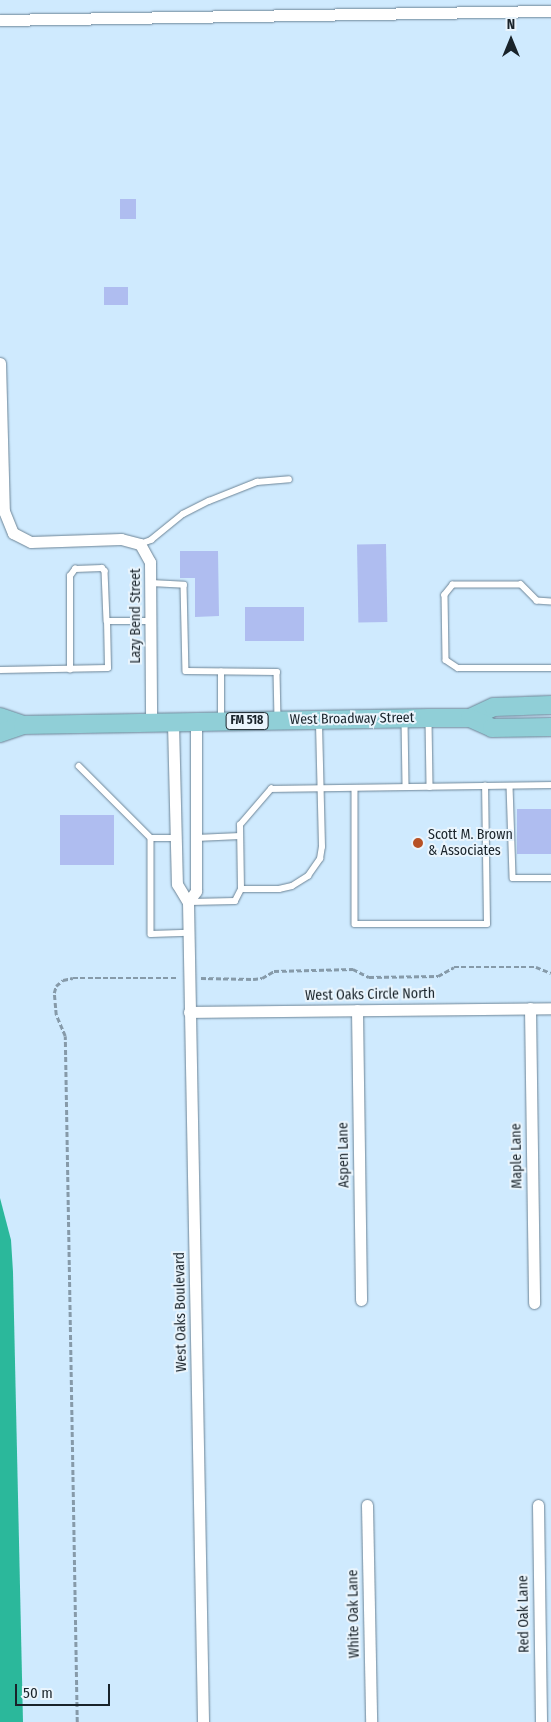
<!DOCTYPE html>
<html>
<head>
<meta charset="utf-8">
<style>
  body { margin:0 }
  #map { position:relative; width:551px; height:1722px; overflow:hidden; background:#cfeafe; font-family:"Fira Sans Condensed",sans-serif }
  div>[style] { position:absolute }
  .water>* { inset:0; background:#2bb89b }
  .building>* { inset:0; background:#afbdf0; transform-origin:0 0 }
  .path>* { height:2.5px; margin-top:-1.25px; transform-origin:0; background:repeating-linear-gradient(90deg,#869aa9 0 5px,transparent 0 7.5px) }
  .roads { filter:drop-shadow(0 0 1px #6c8496) drop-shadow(0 0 1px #6c8496) }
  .service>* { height:5.5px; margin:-2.75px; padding:0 2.75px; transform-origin:2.75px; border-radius:2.75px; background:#fff }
  .minor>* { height:11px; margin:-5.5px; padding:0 5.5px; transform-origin:5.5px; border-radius:5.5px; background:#fff }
  .primary>* { height:18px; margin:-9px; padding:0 9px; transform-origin:9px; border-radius:9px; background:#90cfd7 }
  .dots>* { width:14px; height:14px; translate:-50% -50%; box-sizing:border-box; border:2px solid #eaf5fd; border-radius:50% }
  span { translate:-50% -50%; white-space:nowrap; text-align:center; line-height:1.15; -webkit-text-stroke:4px #eaf5fd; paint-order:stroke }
  .shield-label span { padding:1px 4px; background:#eaf5fd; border:1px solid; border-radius:4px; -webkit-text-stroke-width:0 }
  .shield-label { font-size:12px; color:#19232a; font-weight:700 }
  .street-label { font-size:14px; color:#19232a }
  .poi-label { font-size:14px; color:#19232a }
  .left { translate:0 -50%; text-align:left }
  .north { position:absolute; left:486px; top:15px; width:50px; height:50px; -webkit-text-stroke:4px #eaf5fd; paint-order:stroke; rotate:0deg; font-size:14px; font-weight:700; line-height:20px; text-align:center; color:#19232a }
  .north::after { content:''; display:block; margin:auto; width:18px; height:22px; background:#19232a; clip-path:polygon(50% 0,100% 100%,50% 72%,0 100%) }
  .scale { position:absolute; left:15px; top:1684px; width:95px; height:22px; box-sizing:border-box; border:2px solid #19232a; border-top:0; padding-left:6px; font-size:15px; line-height:18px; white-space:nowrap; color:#19232a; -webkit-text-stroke:4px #eaf5fd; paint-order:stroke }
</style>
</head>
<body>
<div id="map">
  <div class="water">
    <i style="clip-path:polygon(0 1198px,11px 1240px,13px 1272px,23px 1722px,0 1722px)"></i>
  </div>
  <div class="building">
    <i style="left:120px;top:199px;width:16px;height:20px"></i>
    <i style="left:104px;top:287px;width:24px;height:18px"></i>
    <i style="left:386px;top:544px;width:78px;height:29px;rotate:89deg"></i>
    <i style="clip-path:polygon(180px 551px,218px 551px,219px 616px,195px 617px,195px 578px,180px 578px)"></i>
    <i style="left:245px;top:607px;width:59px;height:34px"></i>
    <i style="left:551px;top:809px;width:45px;height:34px;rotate:90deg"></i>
    <i style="left:60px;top:815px;width:54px;height:50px"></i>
  </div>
  <div class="path">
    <i style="left:201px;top:978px;width:52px;rotate:1.1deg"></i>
    <i style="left:253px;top:979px;width:9px;rotate:-6deg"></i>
    <i style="left:262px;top:978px;width:14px;rotate:-30deg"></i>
    <i style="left:274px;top:971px;width:79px;rotate:-1.5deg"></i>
    <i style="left:353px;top:969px;width:18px;rotate:27deg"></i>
    <i style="left:369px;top:977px;width:69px;rotate:-0.8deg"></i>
    <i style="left:438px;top:976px;width:18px;rotate:-29deg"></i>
    <i style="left:454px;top:967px;width:82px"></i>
    <i style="left:536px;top:967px;width:16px;rotate:22deg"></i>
    <i style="left:77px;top:1722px;width:686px;rotate:-91deg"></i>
    <i style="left:65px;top:1036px;width:23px;rotate:-113deg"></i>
    <i style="left:56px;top:1015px;width:22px;rotate:-95deg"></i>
    <i style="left:54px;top:993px;width:7px;rotate:-74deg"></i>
    <i style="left:56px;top:986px;width:9px;rotate:-41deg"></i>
    <i style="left:63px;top:980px;width:10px;rotate:-11deg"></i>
    <i style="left:73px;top:978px;width:105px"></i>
  </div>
  <div class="roads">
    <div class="service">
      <i style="left:140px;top:544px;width:12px;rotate:-20deg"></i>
      <i style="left:151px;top:540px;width:41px;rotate:-39.1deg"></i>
      <i style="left:183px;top:514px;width:29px;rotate:-27deg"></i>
      <i style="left:209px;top:501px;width:52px;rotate:-21.6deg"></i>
      <i style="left:257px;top:482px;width:32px;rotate:-5deg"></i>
      <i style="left:151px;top:583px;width:33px;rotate:3deg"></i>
      <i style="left:184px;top:585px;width:86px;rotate:88.7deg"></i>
      <i style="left:186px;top:671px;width:91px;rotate:0.6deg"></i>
      <i style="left:277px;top:672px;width:46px;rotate:88.8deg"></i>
      <i style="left:551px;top:602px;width:14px;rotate:-176deg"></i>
      <i style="left:537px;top:601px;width:23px;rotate:-135deg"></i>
      <i style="left:521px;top:585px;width:68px;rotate:180deg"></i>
      <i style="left:453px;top:585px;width:13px;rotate:129deg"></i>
      <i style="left:445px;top:595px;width:65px;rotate:89.1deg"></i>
      <i style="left:446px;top:660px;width:14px;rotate:34deg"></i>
      <i style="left:458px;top:668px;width:93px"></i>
      <i style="left:0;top:670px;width:108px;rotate:-1.1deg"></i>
      <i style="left:108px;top:668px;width:47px;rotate:-91.2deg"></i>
      <i style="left:107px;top:621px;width:44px"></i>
      <i style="left:70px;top:670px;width:94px;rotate:-90deg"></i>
      <i style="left:70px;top:576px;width:9px;rotate:-54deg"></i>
      <i style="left:75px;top:569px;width:27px;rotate:-2deg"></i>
      <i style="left:102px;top:568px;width:4px;rotate:45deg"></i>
      <i style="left:105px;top:571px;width:50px;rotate:87.7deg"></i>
      <i style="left:221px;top:720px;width:48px;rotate:-90deg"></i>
      <i style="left:405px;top:721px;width:66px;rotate:89.1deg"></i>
      <i style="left:429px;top:721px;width:66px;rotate:89.1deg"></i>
      <i style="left:79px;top:766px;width:102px;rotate:45deg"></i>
      <i style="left:151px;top:838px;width:25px"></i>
      <i style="left:510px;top:786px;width:92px;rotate:88.1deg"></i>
      <i style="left:513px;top:878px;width:38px"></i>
      <i style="left:355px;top:788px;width:136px;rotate:90deg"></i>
      <i style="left:355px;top:924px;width:132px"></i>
      <i style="left:487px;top:924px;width:138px;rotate:-90.8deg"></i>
      <i style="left:151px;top:838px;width:96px;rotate:90deg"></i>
      <i style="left:151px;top:934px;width:37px;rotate:-2deg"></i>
      <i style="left:196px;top:838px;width:44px;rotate:-2.6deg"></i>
      <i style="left:241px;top:889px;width:38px"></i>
      <i style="left:279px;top:889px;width:13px;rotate:-13deg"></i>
      <i style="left:292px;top:886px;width:19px;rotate:-32deg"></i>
      <i style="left:308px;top:876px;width:21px;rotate:-55deg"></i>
      <i style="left:320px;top:859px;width:12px;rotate:-81deg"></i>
      <i style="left:322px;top:847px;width:125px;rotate:-91.4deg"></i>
      <i style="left:190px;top:902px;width:45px;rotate:-1.3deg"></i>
      <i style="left:235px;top:901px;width:13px;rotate:-63deg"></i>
      <i style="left:241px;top:889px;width:64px;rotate:-90.9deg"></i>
      <i style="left:240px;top:825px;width:48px;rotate:-49.3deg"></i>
      <i style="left:271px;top:789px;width:280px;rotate:-0.8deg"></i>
    </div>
    <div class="minor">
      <i style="left:0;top:20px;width:551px;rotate:-0.94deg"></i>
      <i style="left:0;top:363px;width:148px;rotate:88.5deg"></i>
      <i style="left:4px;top:511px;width:24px;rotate:68deg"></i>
      <i style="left:13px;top:533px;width:20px;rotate:27deg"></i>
      <i style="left:31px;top:542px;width:90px;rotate:-1.9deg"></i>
      <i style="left:121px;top:539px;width:20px;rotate:15deg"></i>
      <i style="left:140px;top:544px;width:21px;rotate:61deg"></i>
      <i style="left:150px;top:562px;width:161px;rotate:89.6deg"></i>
      <i style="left:173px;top:723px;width:161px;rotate:88.6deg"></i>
      <i style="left:177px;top:884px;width:21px;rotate:59deg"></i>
      <i style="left:188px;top:902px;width:820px;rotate:88.95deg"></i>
      <i style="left:188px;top:902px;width:14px;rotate:-54deg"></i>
      <i style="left:196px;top:891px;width:169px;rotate:-90deg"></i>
      <i style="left:530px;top:1008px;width:295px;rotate:89.2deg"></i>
      <i style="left:357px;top:1010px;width:290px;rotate:89.2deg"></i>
      <i style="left:189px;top:1012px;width:362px;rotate:-0.6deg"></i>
      <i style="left:367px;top:1505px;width:217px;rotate:88.9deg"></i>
      <i style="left:538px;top:1505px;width:217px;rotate:89.2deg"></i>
    </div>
    <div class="primary">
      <i style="left:0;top:717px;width:24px;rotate:19deg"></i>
      <i style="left:470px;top:718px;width:26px;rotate:-25deg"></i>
      <i style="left:494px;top:707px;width:57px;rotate:-2deg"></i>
      <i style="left:0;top:733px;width:24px;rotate:-19deg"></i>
      <i style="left:23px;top:725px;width:406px;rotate:-1deg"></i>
      <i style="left:429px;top:718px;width:41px"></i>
      <i style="left:470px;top:718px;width:24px;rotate:24deg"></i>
      <i style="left:492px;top:728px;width:59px;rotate:-1deg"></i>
    </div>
  </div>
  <div class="dots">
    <i style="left:418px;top:843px;background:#b75125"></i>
  </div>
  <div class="shield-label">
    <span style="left:247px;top:721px">FM 518</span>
  </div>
  <div class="street-label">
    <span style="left:136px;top:616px;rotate:-90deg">Lazy Bend Street</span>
    <span style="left:352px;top:719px;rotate:-1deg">West Broadway Street</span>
    <span style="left:370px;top:995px;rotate:-1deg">West Oaks Circle North</span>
    <span style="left:344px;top:1155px;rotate:-91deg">Aspen Lane</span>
    <span style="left:517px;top:1156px;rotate:-91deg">Maple Lane</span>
    <span style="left:181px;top:1312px;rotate:-91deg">West Oaks Boulevard</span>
    <span style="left:354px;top:1614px;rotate:-91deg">White Oak Lane</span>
    <span style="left:524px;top:1614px;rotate:-91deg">Red Oak Lane</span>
  </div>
  <div class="poi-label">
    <span class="left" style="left:428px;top:843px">Scott M. Brown<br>&amp; Associates</span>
  </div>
  <div class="north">N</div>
  <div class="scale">50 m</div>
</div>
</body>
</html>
